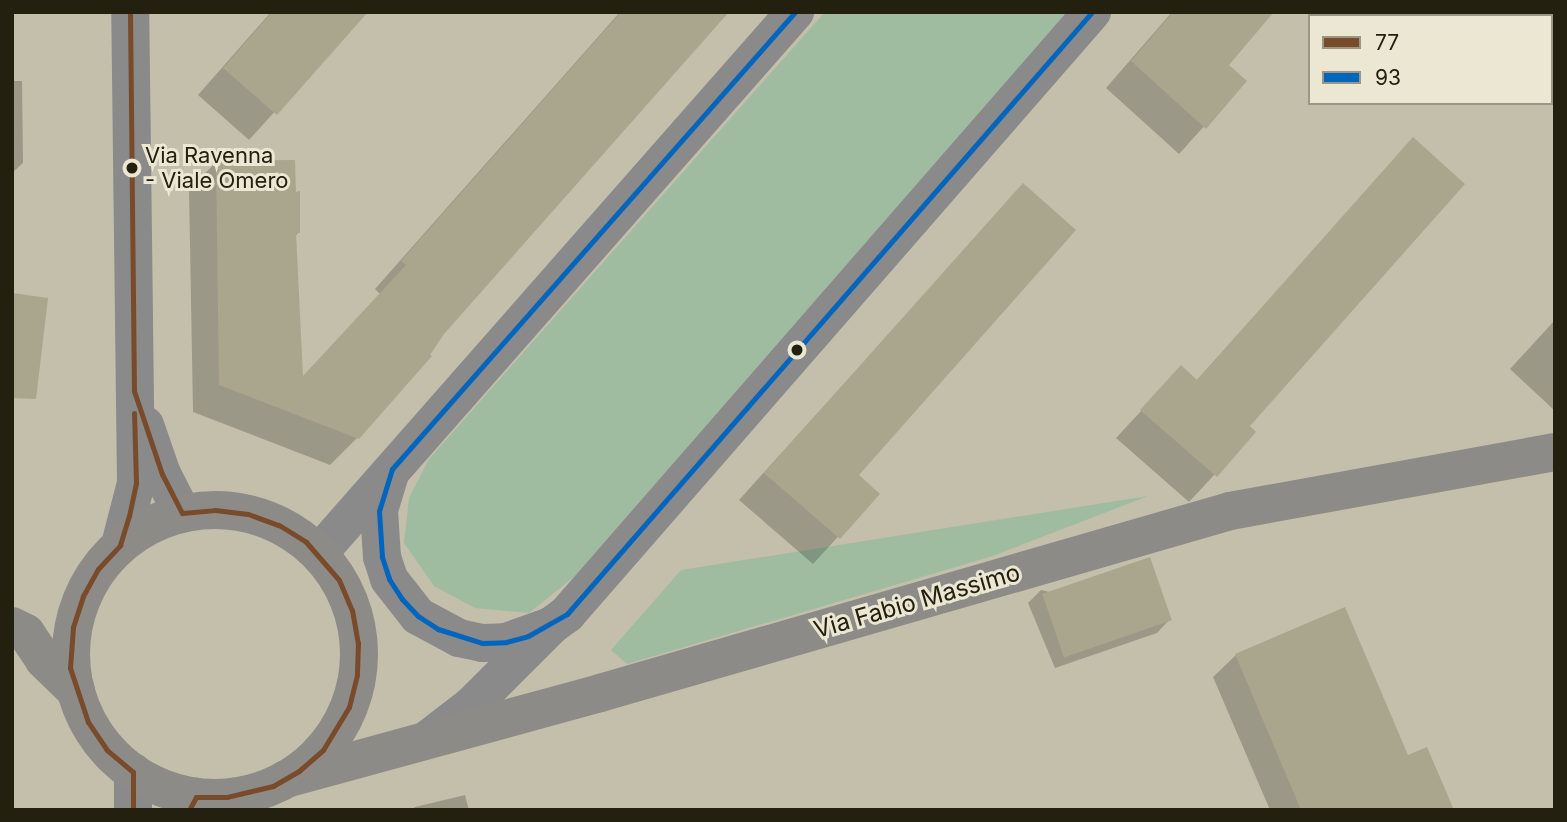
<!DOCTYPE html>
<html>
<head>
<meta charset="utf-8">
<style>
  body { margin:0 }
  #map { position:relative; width:1567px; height:822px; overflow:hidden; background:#c4bfaa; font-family:Inter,sans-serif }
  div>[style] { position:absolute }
  .green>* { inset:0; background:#9fbca1 }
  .shadow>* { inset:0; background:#0003 }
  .building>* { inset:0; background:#aaa58d; transform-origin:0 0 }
  .minor>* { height:38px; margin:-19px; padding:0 19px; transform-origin:19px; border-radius:19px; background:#8a8a8b }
  .major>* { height:38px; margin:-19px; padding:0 19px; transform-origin:19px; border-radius:19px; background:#8d8b87 }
  .major>.ring { margin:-19px; padding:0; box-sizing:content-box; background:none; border:38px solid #8d8b87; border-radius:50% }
  .bus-1>* { height:5px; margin:-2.5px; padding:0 2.5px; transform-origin:2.5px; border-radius:2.5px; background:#7a4b2a }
  .bus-2>* { height:5px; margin:-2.5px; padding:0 2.5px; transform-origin:2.5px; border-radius:2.5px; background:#0065bd }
  .dots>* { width:19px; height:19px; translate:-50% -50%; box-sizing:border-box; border:4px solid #ebe7d3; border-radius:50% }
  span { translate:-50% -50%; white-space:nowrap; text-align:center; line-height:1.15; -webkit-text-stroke:6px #ebe7d3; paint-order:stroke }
  .bus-label { font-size:22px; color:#232010 }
  .left { translate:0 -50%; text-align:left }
  .street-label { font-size:24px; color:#232010 }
  .frame { position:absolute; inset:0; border:14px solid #232010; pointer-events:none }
  .legend { position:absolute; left:1308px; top:14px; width:245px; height:91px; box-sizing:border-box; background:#ebe7d3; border:2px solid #9b9785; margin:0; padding:9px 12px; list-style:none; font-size:21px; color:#232010 }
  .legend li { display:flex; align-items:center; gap:14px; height:35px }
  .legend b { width:35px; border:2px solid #9b9785 }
</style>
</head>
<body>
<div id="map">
  <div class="green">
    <i style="clip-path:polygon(825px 12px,1067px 12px,574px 577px,529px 613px,475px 608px,434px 586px,404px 543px,409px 498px,429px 459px)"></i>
    <i style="clip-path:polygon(1148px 496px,993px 556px,627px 664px,611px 650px,681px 570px)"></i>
  </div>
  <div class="shadow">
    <i style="clip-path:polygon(271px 12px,365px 12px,249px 140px,198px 95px)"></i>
    <i style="clip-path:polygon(620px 12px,727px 12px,443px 333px,357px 438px,330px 465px,193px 412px,189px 190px,216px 162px,299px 232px,295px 236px,301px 379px,380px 294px,375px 289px)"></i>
    <i style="clip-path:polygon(1172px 12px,1271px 12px,1226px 65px,1244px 82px,1179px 154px,1106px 88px)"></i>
    <i style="clip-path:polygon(12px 81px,22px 81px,23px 163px,12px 173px)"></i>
    <i style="clip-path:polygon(1413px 140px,1247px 426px,1254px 432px,1189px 502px,1116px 438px,1181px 368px,1196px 381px)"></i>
    <i style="clip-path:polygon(1024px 185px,856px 476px,877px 494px,813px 564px,739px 500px)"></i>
    <i style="clip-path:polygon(1555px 320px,1555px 411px,1510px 369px)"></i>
    <i style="clip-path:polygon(1041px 590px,1170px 619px,1157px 633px,1055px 668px,1028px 603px)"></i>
    <i style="clip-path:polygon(1236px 655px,1407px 757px,1452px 810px,1270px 810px,1213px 677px)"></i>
    <i style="clip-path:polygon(465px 795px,469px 810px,412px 810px,415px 807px)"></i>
  </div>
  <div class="building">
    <i style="clip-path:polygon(272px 12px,368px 12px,277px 115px,223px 68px)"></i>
    <i style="clip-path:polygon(621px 12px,729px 12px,444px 334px,430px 355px,432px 356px,359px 439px,219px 385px,216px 161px,295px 160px,296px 192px,300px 191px,300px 233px,296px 233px,303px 376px,406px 265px,401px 261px)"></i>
    <i style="clip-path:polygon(1173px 12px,1274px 12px,1229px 65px,1247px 81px,1206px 129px,1131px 61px)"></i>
    <i style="clip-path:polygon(1413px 137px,1465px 184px,1250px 426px,1256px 432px,1217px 477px,1140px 410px,1181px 365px,1197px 380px)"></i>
    <i style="clip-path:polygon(1023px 183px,1076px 230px,859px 475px,880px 494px,840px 539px,764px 473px)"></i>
    <i style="clip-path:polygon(12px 293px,48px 298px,36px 399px,12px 398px)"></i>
    <i style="left:1150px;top:557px;width:67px;height:114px;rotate:71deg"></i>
    <i style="clip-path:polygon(1345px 607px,1408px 755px,1427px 747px,1454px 810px,1301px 810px,1235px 654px)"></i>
  </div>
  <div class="minor">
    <i style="left:145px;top:425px;width:52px;rotate:70.9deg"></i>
    <i style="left:162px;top:474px;width:44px;rotate:62.9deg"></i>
    <i style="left:390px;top:474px;width:39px;rotate:107deg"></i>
    <i style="left:379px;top:511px;width:46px;rotate:86.3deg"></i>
    <i style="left:382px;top:557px;width:23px;rotate:72deg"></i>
    <i style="left:389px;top:579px;width:47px;rotate:51.9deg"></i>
    <i style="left:418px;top:616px;width:47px;rotate:28.2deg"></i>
    <i style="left:459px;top:638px;width:24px;rotate:12deg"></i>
    <i style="left:482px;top:643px;width:24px;rotate:-2deg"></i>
    <i style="left:506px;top:642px;width:45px;rotate:-19.7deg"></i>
    <i style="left:120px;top:545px;width:64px;rotate:-75.5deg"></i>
    <i style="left:136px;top:483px;width:471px;rotate:-90.7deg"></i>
    <i style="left:319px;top:553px;width:721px;rotate:-48.66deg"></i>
    <i style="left:428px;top:739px;width:56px;rotate:-37.7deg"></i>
    <i style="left:472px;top:705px;width:113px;rotate:-45deg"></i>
    <i style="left:552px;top:625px;width:19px;rotate:-36deg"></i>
    <i style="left:567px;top:614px;width:799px;rotate:-48.91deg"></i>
    <i style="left:133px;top:810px;width:38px;rotate:-90deg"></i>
    <i style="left:189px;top:810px;width:15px;rotate:-62deg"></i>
  </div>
  <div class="major">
    <i class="ring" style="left:71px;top:510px;width:250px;height:250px"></i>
    <i style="left:12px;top:626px;width:16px;rotate:27deg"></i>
    <i style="left:26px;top:633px;width:32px;rotate:56deg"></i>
    <i style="left:44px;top:660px;width:45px;rotate:44.1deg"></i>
    <i style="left:286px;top:779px;width:326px;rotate:-15.3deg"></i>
    <i style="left:600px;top:693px;width:656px;rotate:-16.11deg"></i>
    <i style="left:1230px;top:511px;width:330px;rotate:-10.3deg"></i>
  </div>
  <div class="bus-1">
    <i style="left:130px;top:12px;width:379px;rotate:89.4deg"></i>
    <i style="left:134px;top:391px;width:88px;rotate:71.4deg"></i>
    <i style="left:162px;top:474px;width:44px;rotate:62.9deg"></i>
    <i style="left:182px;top:513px;width:33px;rotate:-5deg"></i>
    <i style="left:215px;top:510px;width:33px;rotate:7deg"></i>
    <i style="left:248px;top:514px;width:33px;rotate:20deg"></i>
    <i style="left:279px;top:525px;width:32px;rotate:32deg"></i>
    <i style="left:306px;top:542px;width:50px;rotate:49deg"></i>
    <i style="left:339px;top:580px;width:33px;rotate:67deg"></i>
    <i style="left:352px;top:610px;width:34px;rotate:80deg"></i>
    <i style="left:358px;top:643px;width:32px;rotate:92deg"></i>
    <i style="left:357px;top:675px;width:33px;rotate:104deg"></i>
    <i style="left:349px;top:707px;width:50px;rotate:121.2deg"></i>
    <i style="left:323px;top:750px;width:32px;rotate:139deg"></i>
    <i style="left:299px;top:771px;width:30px;rotate:150deg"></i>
    <i style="left:273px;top:786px;width:47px;rotate:166.6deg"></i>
    <i style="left:227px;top:797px;width:31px;rotate:180deg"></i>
    <i style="left:196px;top:797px;width:15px;rotate:118deg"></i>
    <i style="left:133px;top:810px;width:38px;rotate:-90deg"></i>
    <i style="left:133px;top:772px;width:34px;rotate:-140deg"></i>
    <i style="left:107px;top:750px;width:34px;rotate:-124deg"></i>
    <i style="left:88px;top:722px;width:57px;rotate:-108.4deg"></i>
    <i style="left:70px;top:668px;width:41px;rotate:-85.8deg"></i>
    <i style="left:73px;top:627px;width:33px;rotate:-72deg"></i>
    <i style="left:83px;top:596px;width:31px;rotate:-61deg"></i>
    <i style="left:98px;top:569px;width:33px;rotate:-47deg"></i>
    <i style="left:120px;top:545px;width:30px;rotate:-73deg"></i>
    <i style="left:129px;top:516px;width:34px;rotate:-78deg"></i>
    <i style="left:136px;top:483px;width:70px;rotate:-91.6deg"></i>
  </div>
  <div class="bus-2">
    <i style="left:795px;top:12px;width:609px;rotate:131.41deg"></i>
    <i style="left:392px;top:469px;width:44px;rotate:107.2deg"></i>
    <i style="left:379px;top:511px;width:46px;rotate:86.3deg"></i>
    <i style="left:382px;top:557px;width:23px;rotate:72deg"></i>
    <i style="left:389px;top:579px;width:24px;rotate:57deg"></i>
    <i style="left:402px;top:599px;width:23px;rotate:47deg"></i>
    <i style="left:418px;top:616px;width:24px;rotate:33deg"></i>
    <i style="left:438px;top:629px;width:46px;rotate:17.7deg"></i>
    <i style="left:482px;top:643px;width:24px;rotate:-2deg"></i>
    <i style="left:506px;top:642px;width:23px;rotate:-15deg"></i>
    <i style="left:528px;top:636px;width:45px;rotate:-29.4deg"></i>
    <i style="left:567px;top:614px;width:799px;rotate:-48.91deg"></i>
  </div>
  <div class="dots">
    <i style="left:132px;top:168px;background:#232010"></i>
    <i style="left:797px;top:350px;background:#232010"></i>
  </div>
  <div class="bus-label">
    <span class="left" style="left:145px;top:168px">Via Ravenna<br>- Viale Omero</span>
  </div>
  <div class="street-label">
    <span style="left:917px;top:601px;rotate:-16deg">Via Fabio Massimo</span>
  </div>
  <div class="frame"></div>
  <ul class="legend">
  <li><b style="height:9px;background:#7a4b2a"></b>77</li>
  <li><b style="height:9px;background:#0065bd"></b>93</li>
  </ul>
</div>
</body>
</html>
